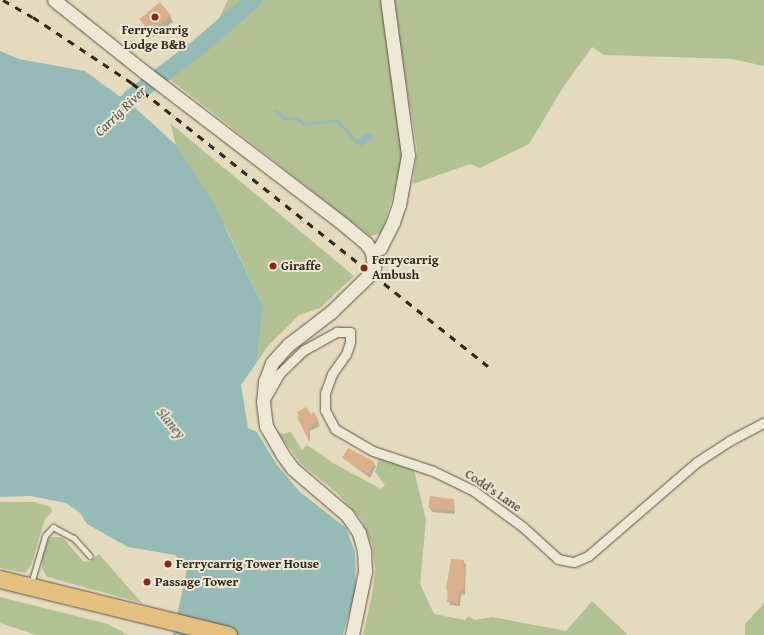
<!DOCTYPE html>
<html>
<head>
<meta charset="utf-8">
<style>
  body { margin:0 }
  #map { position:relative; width:764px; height:635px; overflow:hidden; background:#e4dbbe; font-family:"Gentium Book Plus",serif }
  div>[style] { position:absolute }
  .green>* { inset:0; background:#b1c194 }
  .water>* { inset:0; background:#96bab6 }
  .shadow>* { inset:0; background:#0003 }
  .stream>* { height:3px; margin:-1.5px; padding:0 1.5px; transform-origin:1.5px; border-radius:1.5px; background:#96bab6 }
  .river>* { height:17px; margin:-8.5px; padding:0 8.5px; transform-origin:8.5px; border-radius:8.5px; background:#96bab6 }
  .building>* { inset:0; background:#dbaf8b; transform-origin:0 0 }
  .roads { filter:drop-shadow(0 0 1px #615242) drop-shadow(0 0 1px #615242) }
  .lane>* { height:4.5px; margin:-2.25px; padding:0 2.25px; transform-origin:2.25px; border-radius:2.25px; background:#ede8d5 }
  .street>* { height:9px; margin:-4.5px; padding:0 4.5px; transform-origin:4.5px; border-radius:4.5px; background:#ede8d5 }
  .secondary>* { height:13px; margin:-6.5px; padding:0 6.5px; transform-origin:6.5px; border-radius:6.5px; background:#ede8d5 }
  .highway>* { height:17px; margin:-8.5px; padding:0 8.5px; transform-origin:8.5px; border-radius:8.5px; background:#e2be7f }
  .rail>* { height:3px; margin-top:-1.5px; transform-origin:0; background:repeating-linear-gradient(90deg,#352418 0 7px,transparent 0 14px) }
  .dots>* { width:11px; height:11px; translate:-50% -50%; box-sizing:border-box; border:2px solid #ede8d5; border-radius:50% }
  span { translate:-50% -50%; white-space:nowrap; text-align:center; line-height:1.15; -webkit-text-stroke:4px #ede8d5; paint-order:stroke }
  .poi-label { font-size:13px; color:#352418; font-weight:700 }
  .left { translate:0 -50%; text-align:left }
  .street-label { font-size:13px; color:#352418 }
  .water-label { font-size:14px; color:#525147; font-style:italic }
</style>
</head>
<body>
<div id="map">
  <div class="green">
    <i style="clip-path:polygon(228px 0,382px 0,403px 159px,382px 233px,370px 236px,167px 77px,218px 35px,218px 20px)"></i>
    <i style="clip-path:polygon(393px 0,764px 0,764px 66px,732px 59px,604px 55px,592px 47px,564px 86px,529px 144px,480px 168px,470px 164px,413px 184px,417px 150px)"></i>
    <i style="clip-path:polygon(170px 123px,354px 276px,320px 308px,299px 315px,268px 346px,257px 362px,263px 306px,227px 230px,176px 145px)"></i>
    <i style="clip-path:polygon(276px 430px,282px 434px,291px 432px,302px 450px,307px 445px,333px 463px,381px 489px,385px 485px,375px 472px,379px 458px,414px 470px,426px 520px,420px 584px,434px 614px,465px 620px,468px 616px,475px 620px,493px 617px,566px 631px,592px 601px,628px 635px,363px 635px,373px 590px,375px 568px,372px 545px,361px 519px,336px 492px,301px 464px)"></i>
    <i style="clip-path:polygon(0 502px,34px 502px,51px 507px,52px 512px,45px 519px,31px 566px,25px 573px,0 568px)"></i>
    <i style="clip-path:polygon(53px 537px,62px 537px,83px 561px,89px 562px,99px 554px,142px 603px,47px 577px,42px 568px,42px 558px,49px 538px)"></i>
    <i style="clip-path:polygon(0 597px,108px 624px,128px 635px,36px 635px,0 623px)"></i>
    <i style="clip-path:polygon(764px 603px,764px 635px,745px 635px,745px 624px)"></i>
  </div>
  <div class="water">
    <i style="clip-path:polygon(0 51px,19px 59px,85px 71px,119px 96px,132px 96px,131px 104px,176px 145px,213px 202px,263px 306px,257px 362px,241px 385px,248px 428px,257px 432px,277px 465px,300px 492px,346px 528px,355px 552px,356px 588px,343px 635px,173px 635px,187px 569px,175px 555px,128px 547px,87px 524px,80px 513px,66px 503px,31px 496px,0 497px)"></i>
    <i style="clip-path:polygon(364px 134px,374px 134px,372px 139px,362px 146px,356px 142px)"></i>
  </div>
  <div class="shadow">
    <i style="clip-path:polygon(170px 15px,173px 22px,153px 37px,140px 19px)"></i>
    <i style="clip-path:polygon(314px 414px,320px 426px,310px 431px,310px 442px,298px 418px)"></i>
    <i style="clip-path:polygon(343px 458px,374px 463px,376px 467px,370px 478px)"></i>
    <i style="clip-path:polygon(454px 500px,455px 514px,432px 512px,430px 508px)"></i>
    <i style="clip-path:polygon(463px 561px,466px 565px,465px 595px,461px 594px,460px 606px,450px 605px,447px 589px)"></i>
  </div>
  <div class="stream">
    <i style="left:276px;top:111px;width:11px;rotate:41deg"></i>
    <i style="left:284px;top:118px;width:12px"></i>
    <i style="left:296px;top:118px;width:11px;rotate:34deg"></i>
    <i style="left:305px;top:124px;width:32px;rotate:-7deg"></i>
    <i style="left:337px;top:120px;width:29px;rotate:49deg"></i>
  </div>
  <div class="river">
    <i style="left:116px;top:113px;width:23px;rotate:-47deg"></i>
    <i style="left:132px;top:96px;width:84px;rotate:-36.7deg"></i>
    <i style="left:199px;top:46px;width:70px;rotate:-41deg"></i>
  </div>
  <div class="building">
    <i style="left:160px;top:2px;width:17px;height:27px;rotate:50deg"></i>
    <i style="clip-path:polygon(306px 407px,311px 414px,314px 412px,319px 421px,309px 427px,309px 441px,297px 417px,299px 416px,297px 412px)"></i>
    <i style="clip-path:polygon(348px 448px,375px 462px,368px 474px,342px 458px)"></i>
    <i style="left:430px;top:496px;width:24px;height:12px;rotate:7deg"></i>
    <i style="clip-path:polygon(451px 559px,464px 560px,463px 569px,465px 569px,463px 591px,459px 591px,458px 603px,447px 602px,448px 590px,446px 589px)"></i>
  </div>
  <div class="roads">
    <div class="lane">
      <i style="left:31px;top:584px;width:50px;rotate:-73.7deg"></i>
      <i style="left:45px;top:536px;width:12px;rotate:-48deg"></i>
      <i style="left:53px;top:527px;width:24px;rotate:28deg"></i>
      <i style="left:74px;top:538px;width:24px;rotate:48deg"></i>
    </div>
    <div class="street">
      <i style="left:265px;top:399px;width:30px;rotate:-60deg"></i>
      <i style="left:280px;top:373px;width:33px;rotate:-44deg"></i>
      <i style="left:304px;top:350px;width:38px;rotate:-29deg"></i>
      <i style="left:337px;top:332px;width:13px"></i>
      <i style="left:350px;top:332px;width:10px;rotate:90deg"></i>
      <i style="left:350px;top:342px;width:13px;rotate:108deg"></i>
      <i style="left:346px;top:354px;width:24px;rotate:125deg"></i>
      <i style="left:332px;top:374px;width:20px;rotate:110deg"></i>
      <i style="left:325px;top:393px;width:17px;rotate:90deg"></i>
      <i style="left:325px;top:410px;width:21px;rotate:62deg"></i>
      <i style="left:335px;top:429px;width:44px;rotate:30.1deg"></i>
      <i style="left:373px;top:451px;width:63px;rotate:18.4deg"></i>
      <i style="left:433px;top:471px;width:46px;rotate:26deg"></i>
      <i style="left:474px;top:491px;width:61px;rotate:36.3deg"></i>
      <i style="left:523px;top:527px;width:47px;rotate:42.4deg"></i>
      <i style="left:558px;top:559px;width:16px;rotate:11deg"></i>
      <i style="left:574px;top:562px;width:15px;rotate:-23deg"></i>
      <i style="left:588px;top:556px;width:144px;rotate:-40.8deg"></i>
      <i style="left:697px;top:462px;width:38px;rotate:-33deg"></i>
      <i style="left:729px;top:441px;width:40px;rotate:-28deg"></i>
    </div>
    <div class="secondary">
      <i style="left:54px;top:0;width:114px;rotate:38.6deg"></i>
      <i style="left:143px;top:71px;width:252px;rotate:37.4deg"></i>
      <i style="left:343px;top:224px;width:30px;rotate:40deg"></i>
      <i style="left:366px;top:243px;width:11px;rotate:56deg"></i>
      <i style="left:372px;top:252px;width:16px;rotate:83deg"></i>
      <i style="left:374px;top:268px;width:11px;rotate:128deg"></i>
      <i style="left:367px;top:277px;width:50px;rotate:135.8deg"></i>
      <i style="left:331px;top:312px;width:54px;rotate:142.5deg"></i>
      <i style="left:288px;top:345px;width:24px;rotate:132deg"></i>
      <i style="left:272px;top:363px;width:19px;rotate:111deg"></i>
      <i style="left:265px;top:381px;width:21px;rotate:95deg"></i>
      <i style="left:263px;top:402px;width:24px;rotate:83deg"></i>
      <i style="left:266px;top:426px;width:32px;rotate:60deg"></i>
      <i style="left:282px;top:454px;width:17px;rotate:54deg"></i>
      <i style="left:292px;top:468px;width:72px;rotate:40.5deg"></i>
      <i style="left:347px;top:515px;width:22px;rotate:56deg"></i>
      <i style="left:359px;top:533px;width:19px;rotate:74deg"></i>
      <i style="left:364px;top:551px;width:21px;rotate:87deg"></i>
      <i style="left:365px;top:572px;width:64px;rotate:101.7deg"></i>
      <i style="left:372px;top:252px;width:9px;rotate:-27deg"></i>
      <i style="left:380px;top:248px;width:29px;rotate:-63deg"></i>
      <i style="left:393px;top:222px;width:18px;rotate:-71deg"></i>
      <i style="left:399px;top:205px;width:51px;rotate:-79.8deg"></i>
      <i style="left:408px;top:155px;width:156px;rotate:-97.7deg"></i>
    </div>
    <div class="highway">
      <i style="left:0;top:579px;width:235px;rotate:13.8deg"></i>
    </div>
  </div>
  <div class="rail">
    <i style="left:3px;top:0;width:34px;rotate:30deg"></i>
    <i style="left:33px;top:17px;width:119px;rotate:33.7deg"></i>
    <i style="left:132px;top:83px;width:455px;rotate:38.5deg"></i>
  </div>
  <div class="dots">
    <i style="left:155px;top:17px;background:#8f2418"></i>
    <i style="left:273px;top:266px;background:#8f2418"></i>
    <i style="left:364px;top:268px;background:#8f2418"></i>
    <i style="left:168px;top:564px;background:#8f2418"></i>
    <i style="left:147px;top:582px;background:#8f2418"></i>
  </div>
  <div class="poi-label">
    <span style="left:155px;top:38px">Ferrycarrig<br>Lodge B&amp;B</span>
    <span class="left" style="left:372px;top:268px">Ferrycarrig<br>Ambush</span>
    <span class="left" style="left:281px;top:266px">Giraffe</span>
    <span class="left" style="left:176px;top:564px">Ferrycarrig Tower House</span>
    <span class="left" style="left:155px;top:582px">Passage Tower</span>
  </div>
  <div class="street-label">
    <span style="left:493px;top:491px;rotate:34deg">Codd's Lane</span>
  </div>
  <div class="water-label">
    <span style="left:120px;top:111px;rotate:-44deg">Carrig River</span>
    <span style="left:171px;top:423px;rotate:50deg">Slaney</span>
  </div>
</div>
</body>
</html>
